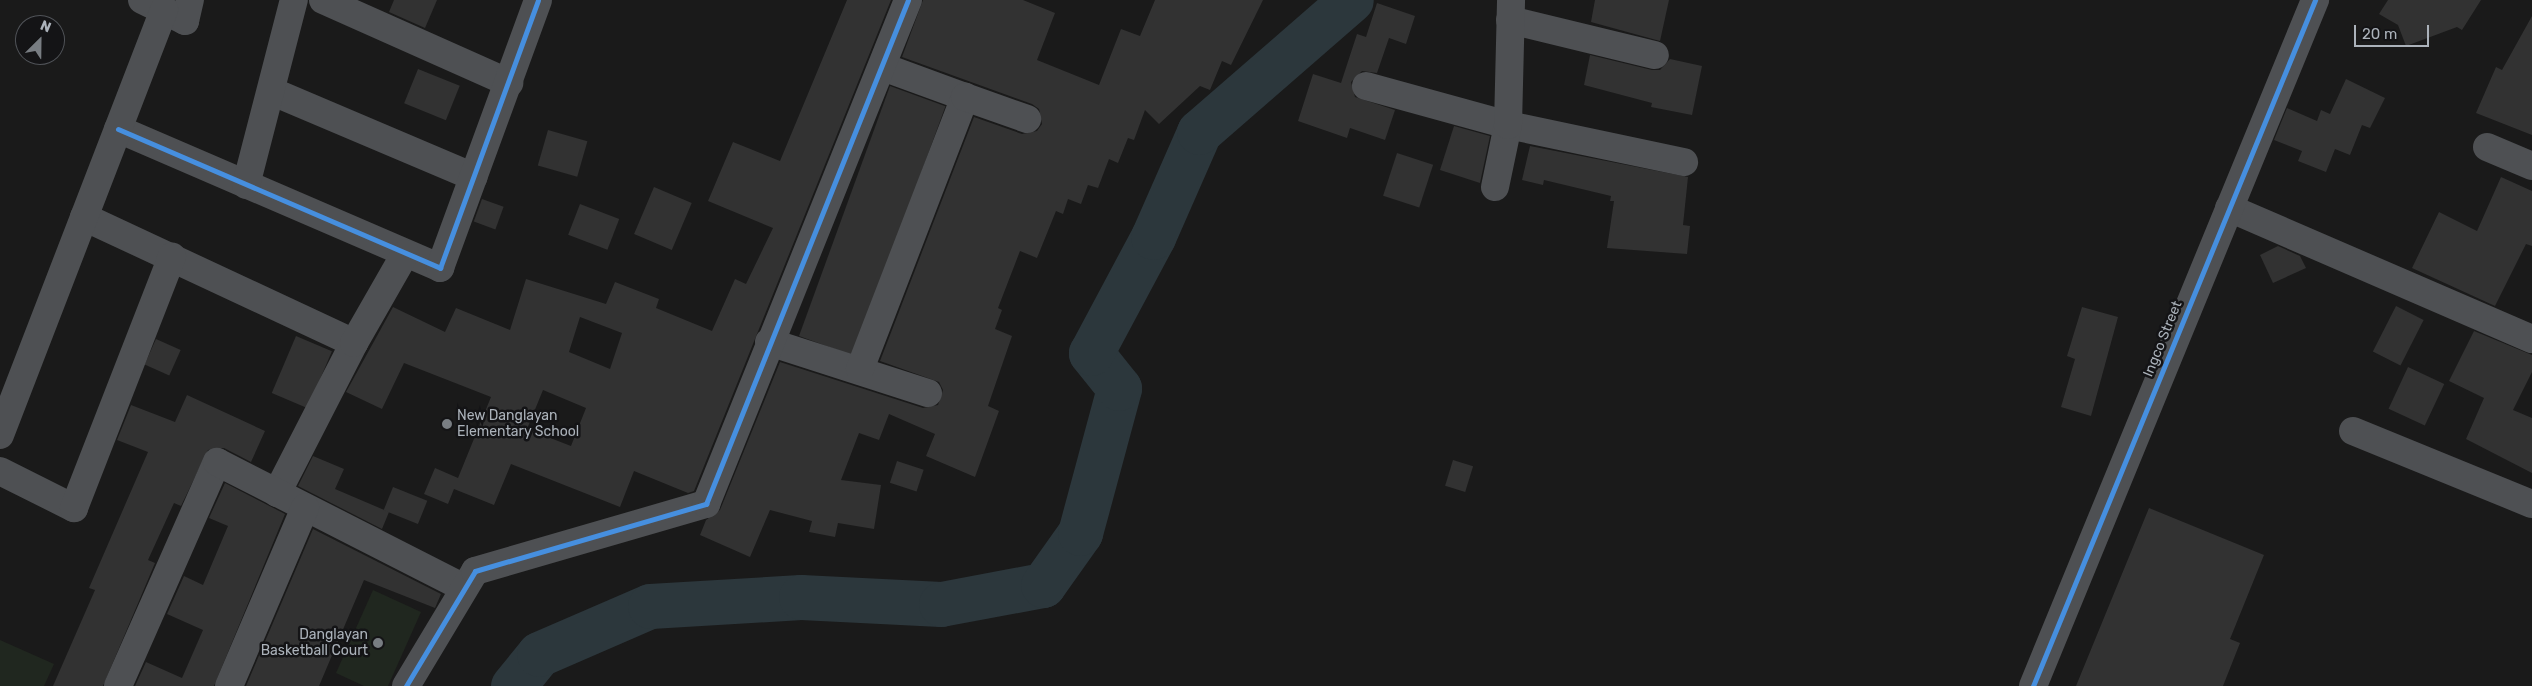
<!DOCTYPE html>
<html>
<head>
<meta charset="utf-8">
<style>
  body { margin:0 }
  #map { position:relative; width:2532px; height:686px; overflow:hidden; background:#1a1a1a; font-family:Rubik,sans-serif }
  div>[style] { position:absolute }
  .green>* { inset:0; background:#20271f }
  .river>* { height:45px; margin:-22.5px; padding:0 22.5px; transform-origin:22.5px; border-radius:22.5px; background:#2c373c }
  .building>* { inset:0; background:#323232; transform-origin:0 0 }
  .minor>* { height:28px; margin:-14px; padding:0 14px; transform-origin:14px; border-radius:14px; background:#4e5053 }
  .cycleway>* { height:5px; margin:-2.5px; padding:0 2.5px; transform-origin:2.5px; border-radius:2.5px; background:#468fdf }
  .dots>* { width:14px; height:14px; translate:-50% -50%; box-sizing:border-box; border:2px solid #141416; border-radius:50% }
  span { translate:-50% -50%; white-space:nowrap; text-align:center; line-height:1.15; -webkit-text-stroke:5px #141416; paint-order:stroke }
  .street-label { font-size:14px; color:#abb2ba }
  .poi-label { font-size:14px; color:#abb2ba }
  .left { translate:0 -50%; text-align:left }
  .right { translate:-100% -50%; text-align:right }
  .north { position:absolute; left:15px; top:15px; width:50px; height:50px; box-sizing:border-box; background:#141416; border:1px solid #505358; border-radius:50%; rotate:23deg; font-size:14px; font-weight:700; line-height:20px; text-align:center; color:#abb2ba }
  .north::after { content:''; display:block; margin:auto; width:18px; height:22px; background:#787d82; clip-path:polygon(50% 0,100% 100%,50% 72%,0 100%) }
  .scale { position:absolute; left:2354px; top:25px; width:75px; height:22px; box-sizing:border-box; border:2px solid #abb2ba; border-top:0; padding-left:6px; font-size:15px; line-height:18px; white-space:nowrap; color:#abb2ba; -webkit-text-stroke:4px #141416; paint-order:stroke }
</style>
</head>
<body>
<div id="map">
  <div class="green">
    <i style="clip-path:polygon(373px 590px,421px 612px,388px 686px,364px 686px,336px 673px)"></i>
    <i style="clip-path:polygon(0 640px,54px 664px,44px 686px,0 686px)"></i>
  </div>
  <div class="river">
    <i style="left:513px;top:686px;width:41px;rotate:-50.9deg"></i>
    <i style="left:539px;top:654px;width:121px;rotate:-23.4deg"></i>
    <i style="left:650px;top:606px;width:151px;rotate:-3.4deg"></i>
    <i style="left:801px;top:597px;width:140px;rotate:2.9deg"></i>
    <i style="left:941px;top:604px;width:104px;rotate:-10.6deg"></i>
    <i style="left:1043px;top:585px;width:64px;rotate:-54.6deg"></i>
    <i style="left:1080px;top:533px;width:150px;rotate:-74.9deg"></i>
    <i style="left:1119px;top:388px;width:45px;rotate:-128.7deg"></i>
    <i style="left:1091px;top:353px;width:132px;rotate:-61.9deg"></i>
    <i style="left:1153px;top:237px;width:115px;rotate:-66.3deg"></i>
    <i style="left:1199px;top:132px;width:201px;rotate:-41deg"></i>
  </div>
  <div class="building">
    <i style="clip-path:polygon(394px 0,437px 0,425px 28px,389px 12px)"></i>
    <i style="clip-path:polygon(evenodd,847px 0,891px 0,694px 491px,688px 493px,634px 471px,620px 507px,511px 464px,494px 505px,454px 489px,448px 504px,424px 494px,435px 468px,458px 478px,491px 397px,404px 363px,382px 409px,346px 392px,393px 307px,445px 332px,456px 308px,510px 330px,526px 279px,606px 304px,615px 282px,659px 299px,656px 308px,712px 331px,735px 279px,746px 284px,773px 228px,708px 201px,733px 142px,780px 161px,847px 0,580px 317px,622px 333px,610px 369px,569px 352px,580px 317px,847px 0,543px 390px,586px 408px,571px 446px,527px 429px,543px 390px)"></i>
    <i style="clip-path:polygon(923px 0,1023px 0,1055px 13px,1037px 60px,1099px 85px,1121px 29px,1140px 36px,1155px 0,1263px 0,1231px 65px,1222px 61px,1210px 90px,1200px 86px,1159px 124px,1145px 110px,1134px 140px,1128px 138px,1118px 163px,1109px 159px,1098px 188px,1088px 185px,1081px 204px,1068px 199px,1063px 214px,1056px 211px,1037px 258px,1020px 251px,998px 308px,1002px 310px,995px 329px,1012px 336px,988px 406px,999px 411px,975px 477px,926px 456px,935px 434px,889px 414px,879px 440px,859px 433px,841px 480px,881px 485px,874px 529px,838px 523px,835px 537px,809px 532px,812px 521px,770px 510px,750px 557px,700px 535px,706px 520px,720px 510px,780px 362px,923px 408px,938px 405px,943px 390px,939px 382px,880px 361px,974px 117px,1022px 134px,1037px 131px,1042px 124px,1039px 109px,1032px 104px,902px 57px)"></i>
    <i style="clip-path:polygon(1595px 0,1669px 0,1660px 41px,1591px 22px)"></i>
    <i style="clip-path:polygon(2388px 0,2481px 0,2462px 30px,2457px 27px,2406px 46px,2398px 25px,2379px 14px)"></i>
    <i style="clip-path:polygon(1377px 3px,1415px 16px,1406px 44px,1389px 38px,1377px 73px,1362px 71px,1351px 82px,1355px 97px,1395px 110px,1385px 140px,1350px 128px,1347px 138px,1298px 121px,1313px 74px,1341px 83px,1357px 34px,1366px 37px)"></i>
    <i style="clip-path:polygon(2532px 16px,2532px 135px,2476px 113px,2496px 67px,2502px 70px)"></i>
    <i style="clip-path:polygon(1590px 55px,1652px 70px,1660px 70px,1670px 59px,1702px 66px,1692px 115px,1651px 107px,1652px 103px,1584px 85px)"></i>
    <i style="left:418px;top:69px;width:45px;height:37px;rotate:22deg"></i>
    <i style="clip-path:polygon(2346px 79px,2385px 98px,2370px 128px,2362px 125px,2350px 155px,2335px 149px,2326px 172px,2298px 161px,2302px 151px,2274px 140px,2287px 108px,2317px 121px,2321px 110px,2330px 114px)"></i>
    <i style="left:890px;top:86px;width:59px;height:266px;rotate:20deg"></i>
    <i style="clip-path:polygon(1454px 126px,1490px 136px,1480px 183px,1440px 170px)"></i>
    <i style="left:548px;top:130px;width:41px;height:37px;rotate:16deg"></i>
    <i style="clip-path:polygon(1530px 146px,1688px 177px,1683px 225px,1690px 226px,1687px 254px,1607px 248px,1614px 201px,1610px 201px,1611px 196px,1544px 180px,1543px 185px,1522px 180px)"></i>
    <i style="left:1397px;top:153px;width:38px;height:45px;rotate:18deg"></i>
    <i style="clip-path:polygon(2501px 177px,2532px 191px,2532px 246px,2526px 244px,2495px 306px,2412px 268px,2439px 212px,2477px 231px)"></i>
    <i style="left:654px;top:187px;width:41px;height:51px;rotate:23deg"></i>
    <i style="left:482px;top:199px;width:23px;height:24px;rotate:20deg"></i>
    <i style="left:580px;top:204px;width:42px;height:33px;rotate:21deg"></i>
    <i style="clip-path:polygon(2278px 246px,2300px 256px,2306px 268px,2273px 283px,2260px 255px)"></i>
    <i style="left:2396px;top:306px;width:31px;height:51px;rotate:27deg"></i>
    <i style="clip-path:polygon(2082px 307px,2118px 317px,2091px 416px,2061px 407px,2075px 359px,2067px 356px)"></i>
    <i style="clip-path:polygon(2474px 331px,2532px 355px,2532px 372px,2513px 410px,2532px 418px,2532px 473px,2466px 439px,2484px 398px,2449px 381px)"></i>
    <i style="left:296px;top:336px;width:39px;height:62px;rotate:23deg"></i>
    <i style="left:156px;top:339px;width:27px;height:28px;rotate:24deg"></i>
    <i style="left:2408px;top:367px;width:40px;height:46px;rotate:25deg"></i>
    <i style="clip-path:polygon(187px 395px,265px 431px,251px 462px,224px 448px,208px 450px,181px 506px,174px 503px,148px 560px,155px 563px,103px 686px,53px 686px,95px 590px,89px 588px,148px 452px,117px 440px,131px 405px,175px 422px)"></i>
    <i style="clip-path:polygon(313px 456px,344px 469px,335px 489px,389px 512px,382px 529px,298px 486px)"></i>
    <i style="left:1453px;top:460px;width:21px;height:27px;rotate:17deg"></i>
    <i style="left:897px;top:461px;width:28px;height:23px;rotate:18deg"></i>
    <i style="clip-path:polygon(225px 483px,285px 514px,214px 686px,135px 686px,146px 662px,182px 678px,203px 630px,167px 614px,184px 576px,203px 585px,228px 526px,209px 518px)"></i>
    <i style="left:393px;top:487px;width:37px;height:25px;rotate:22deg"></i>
    <i style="clip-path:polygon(2149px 508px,2264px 555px,2230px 639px,2240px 643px,2223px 686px,2076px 686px)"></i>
    <i style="clip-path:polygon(313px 529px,441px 594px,435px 608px,364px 580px,319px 686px,246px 686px)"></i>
  </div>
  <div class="minor">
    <i style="left:142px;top:0;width:48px;rotate:26deg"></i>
    <i style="left:185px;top:21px;width:22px;rotate:-77deg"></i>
    <i style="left:323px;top:0;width:204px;rotate:24deg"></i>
    <i style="left:1510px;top:20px;width:149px;rotate:13.6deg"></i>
    <i style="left:883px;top:67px;width:87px;rotate:20.1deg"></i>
    <i style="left:1366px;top:86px;width:147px;rotate:15.4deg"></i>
    <i style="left:1508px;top:125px;width:180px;rotate:11.9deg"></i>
    <i style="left:271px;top:91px;width:220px;rotate:23deg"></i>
    <i style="left:118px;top:129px;width:351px;rotate:23.3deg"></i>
    <i style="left:440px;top:268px;width:285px;rotate:-69.9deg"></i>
    <i style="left:2487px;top:147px;width:49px;rotate:22.9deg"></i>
    <i style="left:246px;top:185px;width:191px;rotate:-75.5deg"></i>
    <i style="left:1495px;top:187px;width:63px;rotate:-78.2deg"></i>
    <i style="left:1508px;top:125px;width:125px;rotate:-88.6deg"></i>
    <i style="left:2229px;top:208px;width:330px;rotate:23.4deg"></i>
    <i style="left:84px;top:217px;width:298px;rotate:25deg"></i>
    <i style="left:769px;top:342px;width:167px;rotate:17.8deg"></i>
    <i style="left:860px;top:369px;width:292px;rotate:-68.9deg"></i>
    <i style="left:965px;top:97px;width:66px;rotate:19.5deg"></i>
    <i style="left:2353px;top:431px;width:193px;rotate:22.2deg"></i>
    <i style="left:0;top:435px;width:456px;rotate:-68.9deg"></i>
    <i style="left:0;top:471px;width:83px;rotate:26.6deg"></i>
    <i style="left:74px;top:508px;width:270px;rotate:-68.7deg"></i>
    <i style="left:277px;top:493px;width:169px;rotate:-62.8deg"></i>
    <i style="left:354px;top:343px;width:103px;rotate:-60.2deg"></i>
    <i style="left:118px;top:686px;width:245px;rotate:-66.2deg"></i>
    <i style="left:217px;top:462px;width:277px;rotate:27deg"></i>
    <i style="left:229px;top:686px;width:194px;rotate:-66.9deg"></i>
    <i style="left:406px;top:686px;width:134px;rotate:-59deg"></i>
    <i style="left:475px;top:571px;width:241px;rotate:-16.2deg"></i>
    <i style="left:706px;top:504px;width:543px;rotate:-68.16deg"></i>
    <i style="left:2033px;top:686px;width:742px;rotate:-67.65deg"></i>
  </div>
  <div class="cycleway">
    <i style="left:118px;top:129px;width:351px;rotate:23.3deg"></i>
    <i style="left:440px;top:268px;width:285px;rotate:-69.9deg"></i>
    <i style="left:406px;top:686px;width:134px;rotate:-59deg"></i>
    <i style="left:475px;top:571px;width:241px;rotate:-16.2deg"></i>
    <i style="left:706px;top:504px;width:543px;rotate:-68.16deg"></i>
    <i style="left:2033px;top:686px;width:742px;rotate:-67.65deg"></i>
  </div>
  <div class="dots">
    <i style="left:447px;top:424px;background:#787d82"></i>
    <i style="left:378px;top:643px;background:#787d82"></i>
  </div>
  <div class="street-label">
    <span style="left:2163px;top:339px;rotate:-68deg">Ingco Street</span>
  </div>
  <div class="poi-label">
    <span class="left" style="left:457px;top:424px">New Danglayan<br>Elementary School</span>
    <span class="right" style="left:368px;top:643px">Danglayan<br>Basketball Court</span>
  </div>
  <div class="north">N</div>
  <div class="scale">20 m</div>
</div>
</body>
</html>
